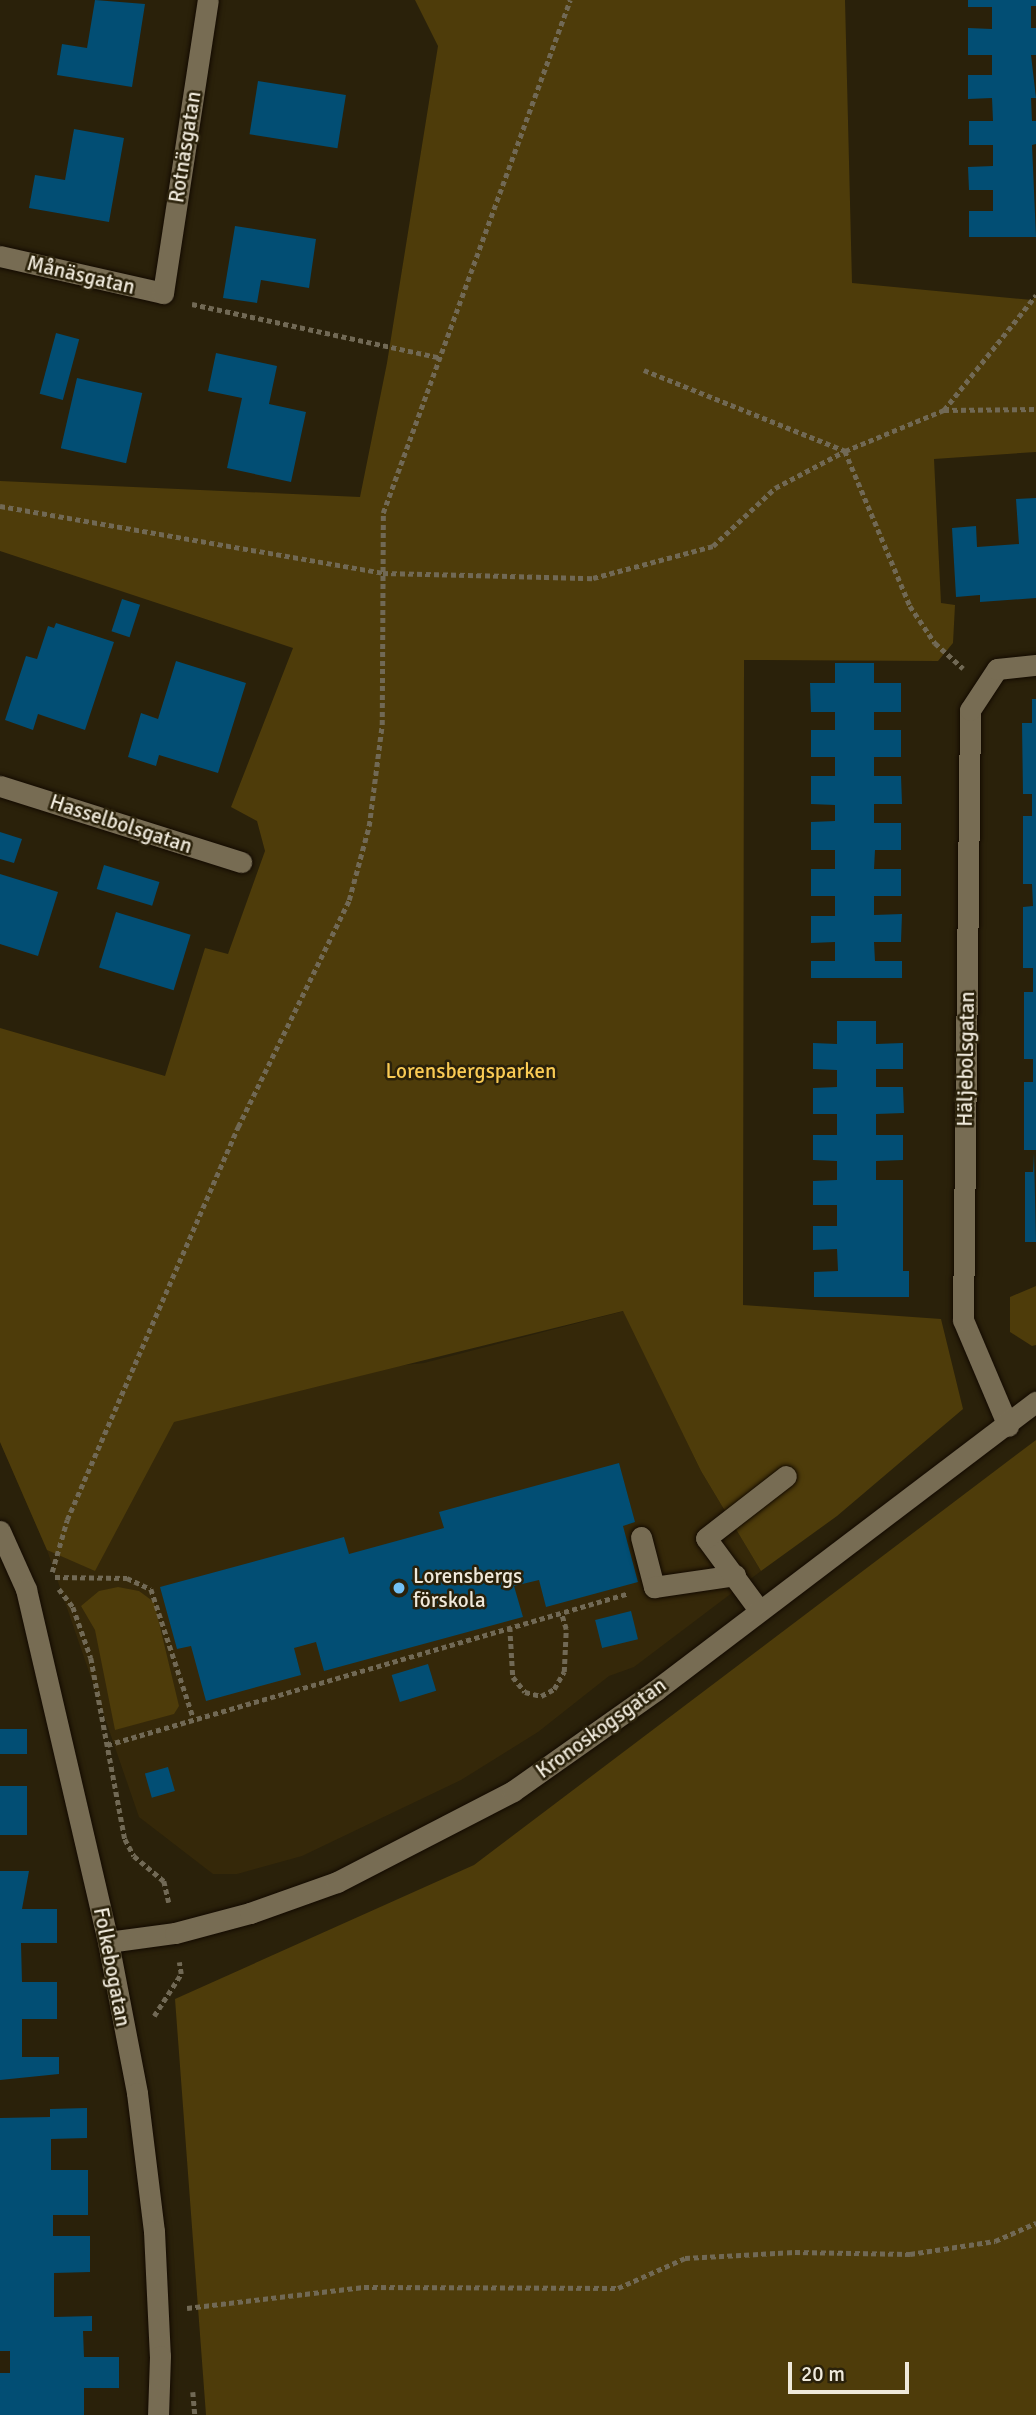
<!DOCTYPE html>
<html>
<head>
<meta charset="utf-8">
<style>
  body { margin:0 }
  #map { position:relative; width:1036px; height:2415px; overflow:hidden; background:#2a210a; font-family:Signika,sans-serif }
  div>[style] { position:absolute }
  .built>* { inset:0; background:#352809 }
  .green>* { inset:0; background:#4e3c0a }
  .building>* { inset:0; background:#024e74; transform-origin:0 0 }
  .path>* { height:4.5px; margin-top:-2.25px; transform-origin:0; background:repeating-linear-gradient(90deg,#716955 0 5px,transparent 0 8.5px) }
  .roads { filter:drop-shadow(0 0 2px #130a00) drop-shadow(0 0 2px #130a00) }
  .service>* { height:21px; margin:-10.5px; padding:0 10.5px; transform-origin:10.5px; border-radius:10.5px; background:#776c53 }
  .minor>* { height:21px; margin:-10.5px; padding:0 10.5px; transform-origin:10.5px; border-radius:10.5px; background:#776c53 }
  .tertiary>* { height:21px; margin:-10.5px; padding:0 10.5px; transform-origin:10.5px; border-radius:10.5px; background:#776c53 }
  .dots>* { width:19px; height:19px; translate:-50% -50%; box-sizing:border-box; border:4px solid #2a210a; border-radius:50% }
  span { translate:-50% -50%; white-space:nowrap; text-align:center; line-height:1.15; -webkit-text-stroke:5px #2a210a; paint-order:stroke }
  .street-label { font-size:21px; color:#efe9db }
  .park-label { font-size:21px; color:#facb54 }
  .poi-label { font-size:21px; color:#efe9db }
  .left { translate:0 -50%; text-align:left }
  .scale { position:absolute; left:788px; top:2362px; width:121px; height:32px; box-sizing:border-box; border:4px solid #efe9db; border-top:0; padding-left:9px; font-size:21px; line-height:24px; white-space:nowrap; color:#efe9db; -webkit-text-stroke:5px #2a210a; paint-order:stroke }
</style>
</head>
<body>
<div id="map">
  <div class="built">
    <i style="clip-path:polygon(624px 1311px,701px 1471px,761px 1571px,634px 1667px,609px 1676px,538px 1732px,461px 1780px,302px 1856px,237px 1874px,213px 1874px,139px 1817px,47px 1550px,0 1442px,0 1407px,424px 1363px)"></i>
  </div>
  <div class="green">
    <i style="clip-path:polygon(415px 0,845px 0,852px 283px,1032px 300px,1036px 295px,1036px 452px,934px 459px,941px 603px,955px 605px,953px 643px,938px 661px,744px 660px,743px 1305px,941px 1319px,963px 1409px,837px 1516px,761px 1571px,701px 1471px,623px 1311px,174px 1422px,95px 1571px,47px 1550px,0 1442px,0 1028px,165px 1076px,205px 948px,228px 954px,265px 851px,257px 821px,231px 807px,293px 648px,0 551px,0 481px,360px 497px,387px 363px,438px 46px)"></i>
    <i style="clip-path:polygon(1036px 1286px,1036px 1345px,1032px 1346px,1010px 1332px,1010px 1297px)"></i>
    <i style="clip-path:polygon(1036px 1440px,1036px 2415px,206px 2415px,175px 1999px,474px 1865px)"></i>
    <i style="clip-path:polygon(118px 1587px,139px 1591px,154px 1602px,179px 1706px,174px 1714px,115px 1730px,95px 1630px,81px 1606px,99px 1591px)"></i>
  </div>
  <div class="building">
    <i style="clip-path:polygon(95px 0,145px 4px,132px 87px,57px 75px,62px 44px,87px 48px)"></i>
    <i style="clip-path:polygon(968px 0,1036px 0,1036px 6px,1031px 6px,1031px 28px,1036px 28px,1036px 55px,1031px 55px,1036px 98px,1031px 98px,1032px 121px,1036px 121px,1036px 144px,1032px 145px,1036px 237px,969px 237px,969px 211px,993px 211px,993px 190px,969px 190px,968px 167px,993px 166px,993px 145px,969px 145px,969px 121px,993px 121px,992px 98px,968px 99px,968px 75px,992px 75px,992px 55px,968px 55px,968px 28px,992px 29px,992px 7px,968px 7px)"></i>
    <i style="left:258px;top:81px;width:89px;height:54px;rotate:9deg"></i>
    <i style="clip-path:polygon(74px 129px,124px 138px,109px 222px,29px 208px,35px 175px,65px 180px)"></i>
    <i style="clip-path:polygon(235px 226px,316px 239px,309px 288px,261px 280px,257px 303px,223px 298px)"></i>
    <i style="left:56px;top:333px;width:24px;height:63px;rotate:15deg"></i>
    <i style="clip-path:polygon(216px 353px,277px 366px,269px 404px,306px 412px,291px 482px,227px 468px,242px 398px,208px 391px)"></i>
    <i style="left:77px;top:378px;width:67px;height:72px;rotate:13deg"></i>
    <i style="clip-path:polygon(1036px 498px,1036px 598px,980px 602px,980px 595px,956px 597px,952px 528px,976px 526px,977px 547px,1019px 544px,1016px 499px)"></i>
    <i style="left:122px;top:599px;width:19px;height:34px;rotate:18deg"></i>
    <i style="clip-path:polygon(56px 623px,114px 642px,85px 730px,38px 714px,33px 730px,5px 720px,26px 656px,37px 659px,48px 626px,54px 628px)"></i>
    <i style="clip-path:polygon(176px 661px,246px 683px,218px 773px,159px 755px,156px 766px,128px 757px,141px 713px,158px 719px)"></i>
    <i style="clip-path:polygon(835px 663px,874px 663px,874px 683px,901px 683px,901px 712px,874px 712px,874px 730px,901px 730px,901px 757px,874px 757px,874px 776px,901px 776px,902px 804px,874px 804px,874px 823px,901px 823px,901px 850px,875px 850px,874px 869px,901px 869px,901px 896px,874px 896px,874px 915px,902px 914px,901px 942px,874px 942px,875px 961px,902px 961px,902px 978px,811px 978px,811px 961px,835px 961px,835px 942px,811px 943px,811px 916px,835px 916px,835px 896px,811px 896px,811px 869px,835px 869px,835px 850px,811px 850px,811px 822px,835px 821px,835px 805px,811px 804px,811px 776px,835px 776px,835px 757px,811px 757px,811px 730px,835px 730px,835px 712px,811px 712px,810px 683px,835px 683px)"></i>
    <i style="clip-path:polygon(1032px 699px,1036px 699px,1036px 1150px,1024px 1150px,1024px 1082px,1033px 1082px,1033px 1059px,1024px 1059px,1024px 992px,1033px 992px,1033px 968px,1023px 968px,1023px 907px,1033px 906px,1032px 884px,1023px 884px,1023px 816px,1032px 816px,1032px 794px,1023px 794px,1022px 723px,1032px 723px)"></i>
    <i style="clip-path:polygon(0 832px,22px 839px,14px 863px,0 859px)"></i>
    <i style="left:104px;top:865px;width:58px;height:25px;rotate:17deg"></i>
    <i style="clip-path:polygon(0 874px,58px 892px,38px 956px,0 944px)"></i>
    <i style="left:116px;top:912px;width:78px;height:58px;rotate:17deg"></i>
    <i style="clip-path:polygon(837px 1021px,876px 1021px,876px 1044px,903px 1043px,903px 1069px,876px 1069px,876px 1087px,903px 1087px,904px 1113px,876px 1114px,876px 1135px,903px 1135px,903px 1160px,876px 1161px,876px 1180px,903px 1180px,903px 1271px,909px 1271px,909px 1297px,814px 1297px,814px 1272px,838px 1271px,837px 1249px,813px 1250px,813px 1226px,837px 1226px,837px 1205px,813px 1205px,813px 1181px,837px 1180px,837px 1161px,813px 1160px,813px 1135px,837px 1135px,837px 1114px,813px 1114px,813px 1088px,837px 1087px,837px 1070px,813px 1069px,813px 1043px,837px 1044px)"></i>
    <i style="clip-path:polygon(1034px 1153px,1036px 1242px,1025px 1242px,1025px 1172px,1033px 1172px)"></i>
    <i style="clip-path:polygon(619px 1463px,635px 1522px,623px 1526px,638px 1582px,546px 1607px,539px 1580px,514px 1586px,523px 1617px,324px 1671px,316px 1642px,294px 1648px,301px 1675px,206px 1701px,191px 1646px,177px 1649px,160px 1587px,344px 1537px,349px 1554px,444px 1528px,439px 1512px)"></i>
    <i style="left:631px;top:1611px;width:29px;height:37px;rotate:76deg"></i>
    <i style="left:428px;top:1664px;width:28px;height:38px;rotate:73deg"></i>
    <i style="left:0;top:1729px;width:27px;height:25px"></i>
    <i style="left:168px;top:1767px;width:25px;height:24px;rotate:74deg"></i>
    <i style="left:0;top:1786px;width:27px;height:49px"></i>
    <i style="clip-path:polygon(0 1871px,29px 1871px,22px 1909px,57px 1909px,57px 1943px,21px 1943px,22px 1982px,57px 1982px,57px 2019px,22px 2019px,22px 2057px,59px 2057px,59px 2074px,0 2080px)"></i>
    <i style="clip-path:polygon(87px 2108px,87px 2138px,51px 2139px,51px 2170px,88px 2170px,88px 2215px,53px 2215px,53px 2236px,90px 2236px,90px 2272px,54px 2273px,54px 2317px,92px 2316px,92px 2331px,83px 2331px,84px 2357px,119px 2357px,119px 2388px,84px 2388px,84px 2415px,0 2415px,0 2373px,10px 2373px,10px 2351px,0 2351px,0 2118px,50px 2117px,50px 2109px)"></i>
  </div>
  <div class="path">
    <i style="left:192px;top:304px;width:255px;rotate:12.2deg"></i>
    <i style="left:644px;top:370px;width:217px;rotate:21.9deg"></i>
    <i style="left:845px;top:451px;width:168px;rotate:67.2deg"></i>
    <i style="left:910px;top:606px;width:45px;rotate:56deg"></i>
    <i style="left:935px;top:643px;width:38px;rotate:42deg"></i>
    <i style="left:944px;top:410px;width:147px;rotate:-51.3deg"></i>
    <i style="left:0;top:506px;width:389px;rotate:9.9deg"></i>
    <i style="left:383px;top:573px;width:210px;rotate:1.4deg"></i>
    <i style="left:593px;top:578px;width:124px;rotate:-14.9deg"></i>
    <i style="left:713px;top:546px;width:85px;rotate:-43.1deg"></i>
    <i style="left:775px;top:488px;width:79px;rotate:-27.9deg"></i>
    <i style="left:845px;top:451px;width:107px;rotate:-22.5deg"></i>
    <i style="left:944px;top:410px;width:92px;rotate:-0.6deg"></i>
    <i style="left:52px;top:1572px;width:54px;rotate:-73.9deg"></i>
    <i style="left:67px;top:1520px;width:429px;rotate:-66.5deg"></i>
    <i style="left:238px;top:1127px;width:253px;rotate:-63.9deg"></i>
    <i style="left:349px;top:900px;width:77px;rotate:-74.9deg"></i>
    <i style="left:369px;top:826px;width:102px;rotate:-82.7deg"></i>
    <i style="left:382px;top:725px;width:212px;rotate:-89.7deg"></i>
    <i style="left:383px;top:513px;width:546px;rotate:-69.97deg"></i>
    <i style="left:55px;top:1577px;width:72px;rotate:0.8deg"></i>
    <i style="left:127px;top:1578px;width:26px;rotate:25deg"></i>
    <i style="left:151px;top:1589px;width:135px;rotate:71.8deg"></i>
    <i style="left:59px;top:1589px;width:23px;rotate:52deg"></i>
    <i style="left:73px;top:1607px;width:54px;rotate:70.6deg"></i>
    <i style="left:91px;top:1658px;width:184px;rotate:79.4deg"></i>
    <i style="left:125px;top:1839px;width:19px;rotate:62deg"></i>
    <i style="left:134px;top:1856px;width:39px;rotate:40deg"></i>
    <i style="left:164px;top:1881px;width:22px;rotate:77deg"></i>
    <i style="left:510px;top:1627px;width:50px;rotate:86.6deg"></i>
    <i style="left:513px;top:1677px;width:19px;rotate:51deg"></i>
    <i style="left:525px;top:1692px;width:16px;rotate:14deg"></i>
    <i style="left:541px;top:1696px;width:15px;rotate:-28deg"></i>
    <i style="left:554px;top:1689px;width:20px;rotate:-60deg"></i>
    <i style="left:564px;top:1672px;width:43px;rotate:-87.3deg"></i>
    <i style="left:566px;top:1629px;width:17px;rotate:-107deg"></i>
    <i style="left:107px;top:1745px;width:541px;rotate:-16.22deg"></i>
    <i style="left:154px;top:2016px;width:50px;rotate:-57.3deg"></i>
    <i style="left:181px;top:1974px;width:12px;rotate:-99deg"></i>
    <i style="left:187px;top:2308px;width:178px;rotate:-6.8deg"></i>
    <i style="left:364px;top:2287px;width:254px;rotate:0.2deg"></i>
    <i style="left:618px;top:2288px;width:73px;rotate:-24.1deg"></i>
    <i style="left:685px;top:2258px;width:110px;rotate:-3.1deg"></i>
    <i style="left:795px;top:2252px;width:115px;rotate:1deg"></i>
    <i style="left:910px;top:2254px;width:86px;rotate:-8.7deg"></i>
    <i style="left:995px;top:2241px;width:45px;rotate:-23.7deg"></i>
    <i style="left:193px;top:2392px;width:23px;rotate:85deg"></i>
  </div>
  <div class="roads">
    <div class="service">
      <i style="left:641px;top:1537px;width:52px;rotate:75.4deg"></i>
      <i style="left:654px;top:1587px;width:82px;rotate:-8.4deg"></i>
      <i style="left:759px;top:1610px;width:89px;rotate:-126.4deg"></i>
      <i style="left:706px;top:1538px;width:101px;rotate:-37.8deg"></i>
    </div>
    <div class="minor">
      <i style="left:0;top:256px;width:167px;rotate:12.8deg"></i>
      <i style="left:163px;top:293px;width:296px;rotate:-81.3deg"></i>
      <i style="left:0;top:786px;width:253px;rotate:17.5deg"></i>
      <i style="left:1008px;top:1426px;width:115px;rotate:-113deg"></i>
      <i style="left:963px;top:1320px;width:610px;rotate:-89.34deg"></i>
      <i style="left:970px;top:710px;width:49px;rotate:-56.6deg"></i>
      <i style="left:997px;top:669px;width:39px;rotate:-6deg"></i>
    </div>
    <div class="tertiary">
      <i style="left:0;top:1531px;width:64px;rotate:65.9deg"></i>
      <i style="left:26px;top:1589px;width:362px;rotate:76.9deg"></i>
      <i style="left:108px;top:1942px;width:154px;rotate:79.1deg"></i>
      <i style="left:137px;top:2093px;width:139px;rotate:83deg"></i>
      <i style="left:154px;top:2231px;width:125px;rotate:87.3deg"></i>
      <i style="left:160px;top:2356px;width:59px;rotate:91.9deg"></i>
      <i style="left:108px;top:1942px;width:68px;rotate:-7.7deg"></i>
      <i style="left:175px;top:1933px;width:78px;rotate:-14.9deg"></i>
      <i style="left:250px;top:1913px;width:92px;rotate:-19.6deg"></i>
      <i style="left:337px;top:1882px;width:198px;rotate:-27.3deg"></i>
      <i style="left:513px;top:1791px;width:175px;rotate:-35.2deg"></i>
      <i style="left:656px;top:1690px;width:477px;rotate:-37.2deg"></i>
    </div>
  </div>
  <div class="dots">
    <i style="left:399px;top:1588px;background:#72c1f5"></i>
  </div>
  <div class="street-label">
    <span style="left:185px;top:147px;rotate:-81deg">Rotnäsgatan</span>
    <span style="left:81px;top:275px;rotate:13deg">Månäsgatan</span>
    <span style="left:121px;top:824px;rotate:18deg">Hasselbolsgatan</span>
    <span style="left:966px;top:1059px;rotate:-89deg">Häljebolsgatan</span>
    <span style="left:601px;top:1728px;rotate:-36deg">Kronoskogsgatan</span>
    <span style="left:112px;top:1967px;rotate:79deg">Folkebogatan</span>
  </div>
  <div class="park-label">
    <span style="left:471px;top:1071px">Lorensbergsparken</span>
  </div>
  <div class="poi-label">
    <span class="left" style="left:413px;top:1588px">Lorensbergs<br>förskola</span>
  </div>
  <div class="scale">20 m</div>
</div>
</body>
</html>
